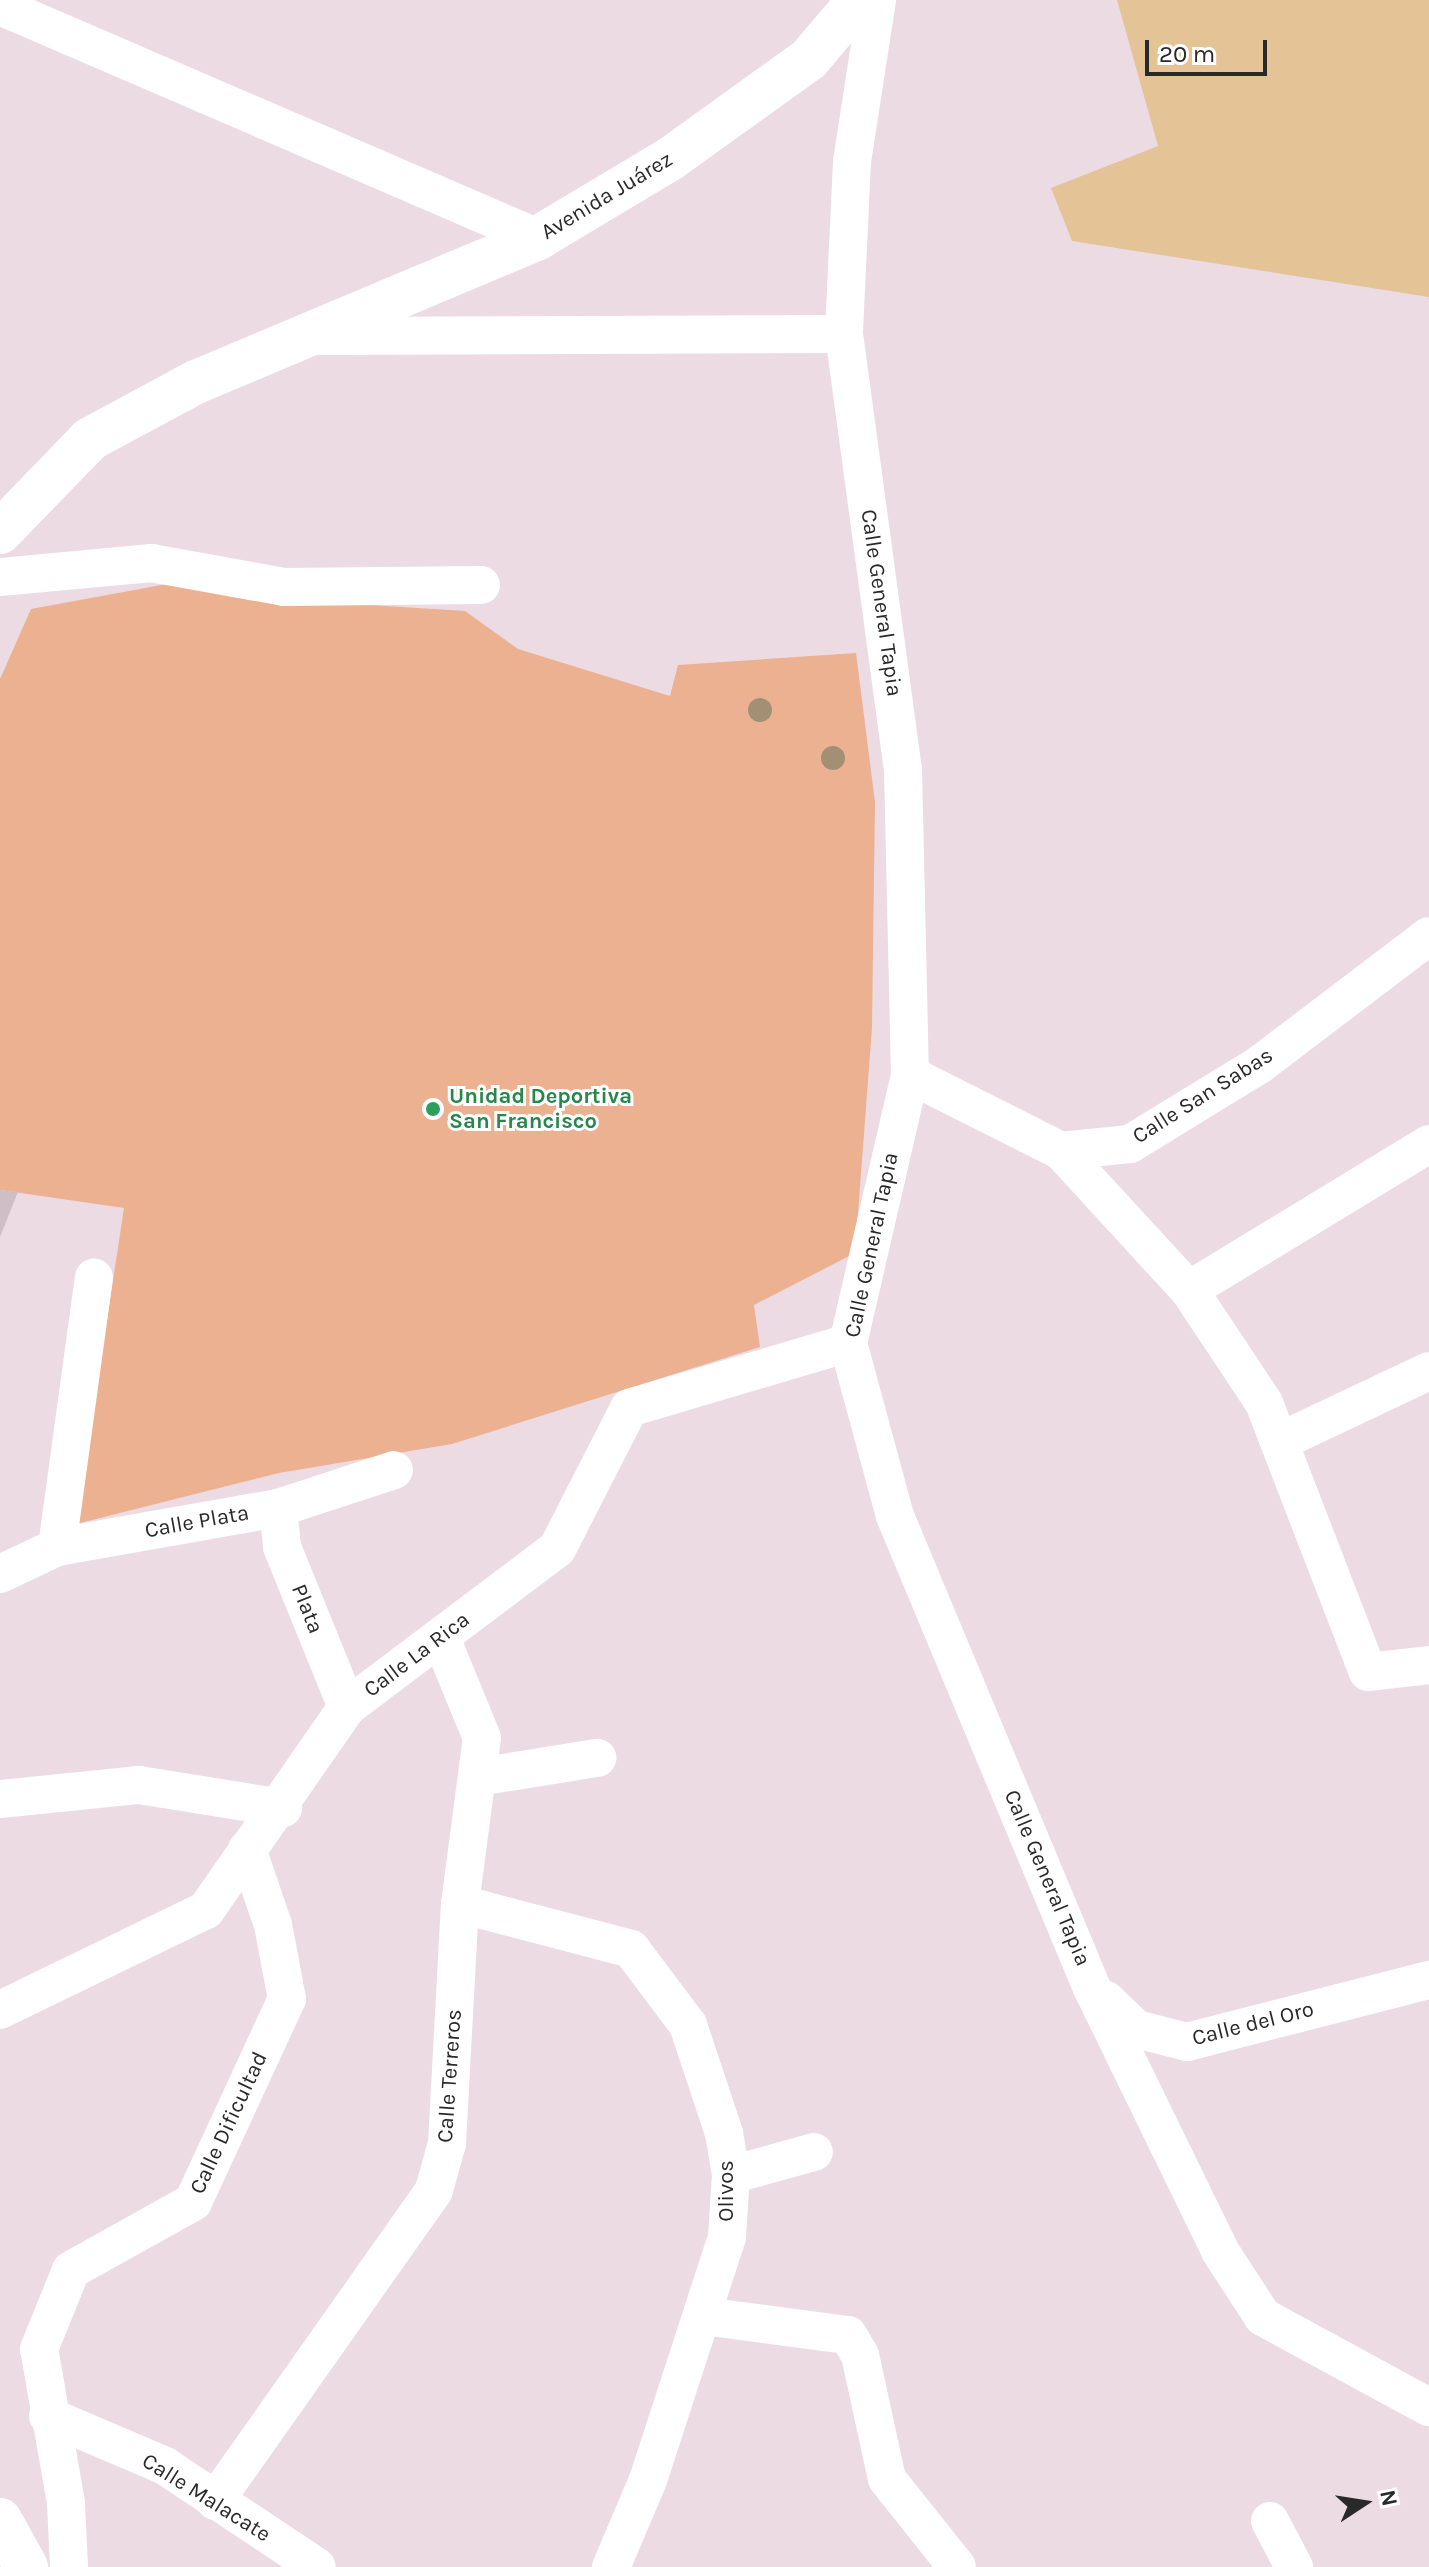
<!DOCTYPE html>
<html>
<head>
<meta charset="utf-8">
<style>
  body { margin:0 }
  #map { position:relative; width:1429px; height:2567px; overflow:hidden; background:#ecdbe3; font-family:Karla,sans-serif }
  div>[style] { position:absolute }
  .green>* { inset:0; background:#e4c396 }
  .pitch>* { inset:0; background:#ebb191 }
  .building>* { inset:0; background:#cebfc6 }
  .street>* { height:38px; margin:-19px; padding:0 19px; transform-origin:19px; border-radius:19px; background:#fff }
  .secondary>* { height:44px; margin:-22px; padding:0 22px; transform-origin:22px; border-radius:22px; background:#fff }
  .trees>* { width:24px; height:24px; margin:-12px; border-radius:50%; background:#a38f73 }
  .dots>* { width:22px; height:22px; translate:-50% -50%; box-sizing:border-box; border:4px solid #fff; border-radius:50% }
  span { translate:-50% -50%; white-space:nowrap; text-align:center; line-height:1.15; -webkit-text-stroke:6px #fff; paint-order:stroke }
  .street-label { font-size:22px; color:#292929 }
  .leisure-label { font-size:22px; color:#27864d; font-weight:700 }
  .left { translate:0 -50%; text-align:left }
  .north { position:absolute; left:1325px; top:2463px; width:80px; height:80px; -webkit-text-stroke:6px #fff; paint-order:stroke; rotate:78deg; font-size:22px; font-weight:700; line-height:32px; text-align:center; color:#292929 }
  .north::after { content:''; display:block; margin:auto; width:28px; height:36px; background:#292929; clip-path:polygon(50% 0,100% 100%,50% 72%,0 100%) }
  .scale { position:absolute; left:1145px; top:40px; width:122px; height:36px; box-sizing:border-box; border:4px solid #292929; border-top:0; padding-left:10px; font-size:24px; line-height:28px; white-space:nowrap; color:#292929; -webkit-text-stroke:6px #fff; paint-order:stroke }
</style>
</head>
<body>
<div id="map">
  <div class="green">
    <i style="clip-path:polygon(1117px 0,1429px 0,1429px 297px,1072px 241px,1051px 188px,1158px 146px)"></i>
  </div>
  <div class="pitch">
    <i style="clip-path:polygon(167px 584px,275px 599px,465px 611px,518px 649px,670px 696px,678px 665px,856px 653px,875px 802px,872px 1028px,855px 1253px,754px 1305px,760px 1347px,452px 1444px,279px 1473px,76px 1524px,124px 1208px,0 1190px,0 679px,31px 609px)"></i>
  </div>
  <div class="building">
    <i style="clip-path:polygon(0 1190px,18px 1192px,0 1237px)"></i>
  </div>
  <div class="street">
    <i style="left:877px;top:0;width:164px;rotate:98.8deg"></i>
    <i style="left:852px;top:162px;width:172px;rotate:92.7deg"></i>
    <i style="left:844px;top:334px;width:439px;rotate:82.3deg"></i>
    <i style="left:903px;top:769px;width:306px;rotate:88.7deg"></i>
    <i style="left:910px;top:1075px;width:275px;rotate:103deg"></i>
    <i style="left:848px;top:1343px;width:179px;rotate:74.8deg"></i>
    <i style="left:895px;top:1516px;width:511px;rotate:67.35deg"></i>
    <i style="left:1092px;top:1988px;width:292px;rotate:64deg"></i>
    <i style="left:1220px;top:2251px;width:79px;rotate:56.9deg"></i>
    <i style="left:1263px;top:2317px;width:189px;rotate:28.5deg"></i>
    <i style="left:0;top:6px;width:586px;rotate:23.33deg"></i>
    <i style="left:318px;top:336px;width:526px;rotate:-0.22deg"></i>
    <i style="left:0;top:577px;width:152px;rotate:-5.3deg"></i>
    <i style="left:151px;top:563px;width:135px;rotate:10.2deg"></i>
    <i style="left:284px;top:587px;width:197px;rotate:-0.6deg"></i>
    <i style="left:910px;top:1075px;width:169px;rotate:26.7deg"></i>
    <i style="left:1061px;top:1151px;width:69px;rotate:-5.8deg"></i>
    <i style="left:1130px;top:1144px;width:151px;rotate:-31.5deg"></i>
    <i style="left:1259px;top:1065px;width:213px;rotate:-37.2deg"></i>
    <i style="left:1061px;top:1151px;width:189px;rotate:47.4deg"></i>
    <i style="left:1189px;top:1290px;width:136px;rotate:56.4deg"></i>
    <i style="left:1264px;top:1403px;width:288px;rotate:68.9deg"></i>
    <i style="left:1368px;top:1672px;width:61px;rotate:-6.5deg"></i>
    <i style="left:1189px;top:1290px;width:281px;rotate:-31.3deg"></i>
    <i style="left:1283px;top:1440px;width:161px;rotate:-25.3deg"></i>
    <i style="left:278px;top:1508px;width:39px;rotate:84deg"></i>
    <i style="left:282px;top:1547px;width:173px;rotate:67.9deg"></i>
    <i style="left:57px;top:1547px;width:272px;rotate:-82.2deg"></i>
    <i style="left:0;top:1574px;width:63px;rotate:-25.3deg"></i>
    <i style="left:57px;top:1547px;width:224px;rotate:-10deg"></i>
    <i style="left:278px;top:1508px;width:122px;rotate:-18.1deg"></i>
    <i style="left:478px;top:1777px;width:121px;rotate:-9.1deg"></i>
    <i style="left:0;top:1799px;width:140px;rotate:-5.8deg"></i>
    <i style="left:139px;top:1785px;width:146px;rotate:9.1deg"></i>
    <i style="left:460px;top:1904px;width:177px;rotate:14.7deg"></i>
    <i style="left:631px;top:1949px;width:95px;rotate:53.1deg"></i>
    <i style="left:688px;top:2025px;width:114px;rotate:71.6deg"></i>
    <i style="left:724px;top:2133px;width:43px;rotate:80.5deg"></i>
    <i style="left:731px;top:2175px;width:62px;rotate:93.7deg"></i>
    <i style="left:727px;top:2237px;width:256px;rotate:108deg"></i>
    <i style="left:648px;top:2480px;width:95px;rotate:113deg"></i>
    <i style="left:1106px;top:2000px;width:42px;rotate:44deg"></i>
    <i style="left:1136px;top:2029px;width:53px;rotate:14.3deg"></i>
    <i style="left:1187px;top:2042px;width:250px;rotate:-14.4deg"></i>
    <i style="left:0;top:2010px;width:229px;rotate:-25.9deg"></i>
    <i style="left:206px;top:1910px;width:247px;rotate:-55.2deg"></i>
    <i style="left:347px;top:1707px;width:263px;rotate:-37deg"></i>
    <i style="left:557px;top:1549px;width:158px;rotate:-62.9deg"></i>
    <i style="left:629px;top:1408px;width:228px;rotate:-16.5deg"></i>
    <i style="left:731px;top:2175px;width:86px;rotate:-15.5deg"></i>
    <i style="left:703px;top:2316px;width:146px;rotate:7.5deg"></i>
    <i style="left:848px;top:2335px;width:23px;rotate:59deg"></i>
    <i style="left:860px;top:2355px;width:127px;rotate:77.7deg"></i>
    <i style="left:887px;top:2479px;width:112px;rotate:51.5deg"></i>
    <i style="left:48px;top:2416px;width:127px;rotate:23.1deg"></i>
    <i style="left:165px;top:2466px;width:182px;rotate:33.6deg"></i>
    <i style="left:215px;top:2501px;width:380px;rotate:-54.8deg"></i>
    <i style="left:434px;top:2190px;width:49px;rotate:-74.5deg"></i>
    <i style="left:447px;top:2143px;width:239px;rotate:-86.9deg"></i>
    <i style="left:460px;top:1904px;width:167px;rotate:-82.5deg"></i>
    <i style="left:482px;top:1738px;width:108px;rotate:-112.3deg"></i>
    <i style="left:1270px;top:2521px;width:52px;rotate:62.4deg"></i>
    <i style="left:69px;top:2567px;width:64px;rotate:-92.7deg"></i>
    <i style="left:66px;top:2503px;width:156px;rotate:-99.9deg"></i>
    <i style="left:39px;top:2349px;width:85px;rotate:-67.9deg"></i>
    <i style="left:71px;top:2270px;width:140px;rotate:-29.1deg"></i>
    <i style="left:193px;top:2202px;width:224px;rotate:-65.2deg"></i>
    <i style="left:287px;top:1999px;width:75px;rotate:-100.7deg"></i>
    <i style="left:273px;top:1925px;width:80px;rotate:-108.9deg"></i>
  </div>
  <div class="secondary">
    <i style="left:0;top:532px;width:129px;rotate:-45.9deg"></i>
    <i style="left:90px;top:439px;width:120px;rotate:-28.3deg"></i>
    <i style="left:196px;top:382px;width:371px;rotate:-22.8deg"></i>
    <i style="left:538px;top:238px;width:154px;rotate:-30.9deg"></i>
    <i style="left:670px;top:159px;width:171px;rotate:-35.7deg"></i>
    <i style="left:809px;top:59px;width:77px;rotate:-49.7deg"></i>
    <i style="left:0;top:2520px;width:54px;rotate:61deg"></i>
  </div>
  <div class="trees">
    <i style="left:760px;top:710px"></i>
    <i style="left:833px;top:758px"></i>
  </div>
  <div class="dots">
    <i style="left:433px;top:1109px;background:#2e9e5b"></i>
  </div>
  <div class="street-label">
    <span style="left:607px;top:196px;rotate:-31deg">Avenida Juárez</span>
    <span style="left:881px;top:603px;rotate:82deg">Calle General Tapia</span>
    <span style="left:1203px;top:1096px;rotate:-32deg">Calle San Sabas</span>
    <span style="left:872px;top:1245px;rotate:-78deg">Calle General Tapia</span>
    <span style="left:197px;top:1522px;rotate:-10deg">Calle Plata</span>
    <span style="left:307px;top:1609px;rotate:68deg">Plata</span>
    <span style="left:417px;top:1655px;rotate:-37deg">Calle La Rica</span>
    <span style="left:1047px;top:1878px;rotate:67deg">Calle General Tapia</span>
    <span style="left:1253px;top:2024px;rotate:-14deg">Calle del Oro</span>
    <span style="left:450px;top:2076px;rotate:-86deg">Calle Terreros</span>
    <span style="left:229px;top:2123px;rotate:-65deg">Calle Dificultad</span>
    <span style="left:727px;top:2191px;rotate:-90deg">Olivos</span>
    <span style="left:206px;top:2498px;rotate:32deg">Calle Malacate</span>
  </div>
  <div class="leisure-label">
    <span class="left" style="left:449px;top:1109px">Unidad Deportiva<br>San Francisco</span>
  </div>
  <div class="north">N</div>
  <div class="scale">20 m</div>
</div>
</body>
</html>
